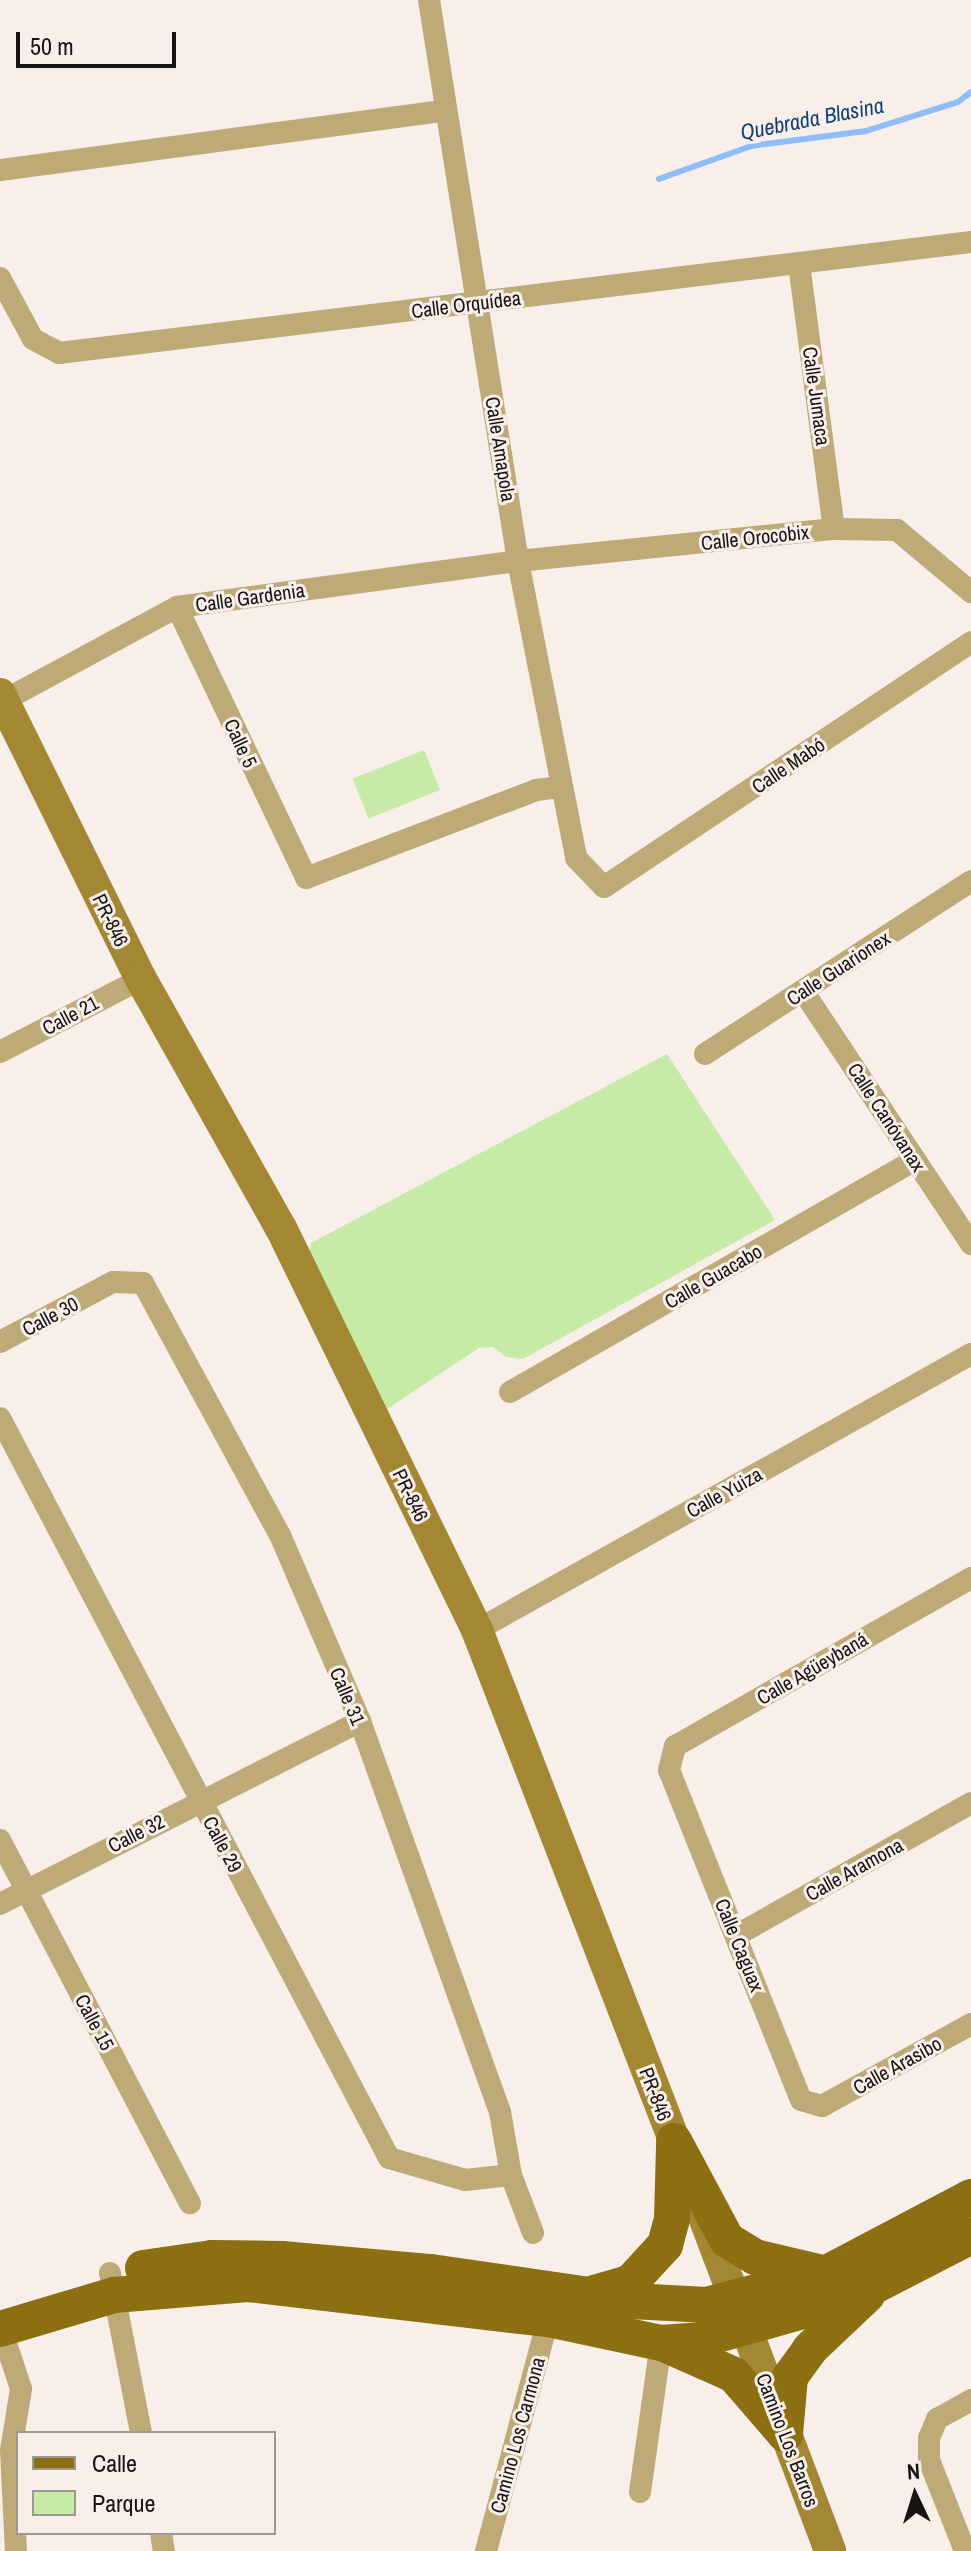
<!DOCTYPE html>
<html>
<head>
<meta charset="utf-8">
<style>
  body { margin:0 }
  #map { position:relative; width:971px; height:2551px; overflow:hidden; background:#f8eeea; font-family:"Archivo Narrow",sans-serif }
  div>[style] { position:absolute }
  .green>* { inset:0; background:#c5eba7; transform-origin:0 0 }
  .stream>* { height:6px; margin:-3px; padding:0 3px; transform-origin:3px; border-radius:3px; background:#8ebdf8 }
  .street>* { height:22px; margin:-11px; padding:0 11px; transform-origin:11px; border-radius:11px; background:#bdaa77 }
  .secondary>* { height:32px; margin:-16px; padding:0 16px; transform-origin:16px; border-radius:16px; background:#a38732 }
  .primary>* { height:36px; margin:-18px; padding:0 18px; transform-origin:18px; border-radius:18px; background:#8b6f10 }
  span { translate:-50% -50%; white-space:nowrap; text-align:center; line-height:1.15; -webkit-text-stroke:6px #f8eeea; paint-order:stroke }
  .street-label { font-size:20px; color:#171413 }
  .water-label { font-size:22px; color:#134075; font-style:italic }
  .legend { position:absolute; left:16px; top:2431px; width:260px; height:104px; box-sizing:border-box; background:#f8eeea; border:2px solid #9e9794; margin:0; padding:10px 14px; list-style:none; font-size:24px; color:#171413 }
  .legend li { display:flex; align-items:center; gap:16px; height:40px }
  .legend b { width:40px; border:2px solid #9e9794 }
  .north { position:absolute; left:875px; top:2455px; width:80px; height:80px; -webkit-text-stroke:6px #f8eeea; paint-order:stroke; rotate:356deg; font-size:22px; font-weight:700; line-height:32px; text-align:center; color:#171413 }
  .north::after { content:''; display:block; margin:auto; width:28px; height:36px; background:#171413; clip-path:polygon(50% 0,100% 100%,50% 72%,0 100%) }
  .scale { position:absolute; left:16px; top:32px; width:160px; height:36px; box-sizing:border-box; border:4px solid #171413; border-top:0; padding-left:10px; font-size:24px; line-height:28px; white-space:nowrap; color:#171413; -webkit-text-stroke:6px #f8eeea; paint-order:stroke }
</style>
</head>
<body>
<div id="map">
  <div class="green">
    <i style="left:424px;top:750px;width:43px;height:77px;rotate:68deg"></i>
    <i style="clip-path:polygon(667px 1054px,775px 1220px,523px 1359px,506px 1357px,493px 1347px,479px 1348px,387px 1409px,309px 1256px,311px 1243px)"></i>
  </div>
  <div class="stream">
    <i style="left:659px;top:179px;width:98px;rotate:-19.7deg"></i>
    <i style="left:751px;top:146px;width:116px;rotate:-7.4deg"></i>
    <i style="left:866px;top:131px;width:96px;rotate:-17.5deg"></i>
    <i style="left:958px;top:102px;width:16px;rotate:-38deg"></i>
  </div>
  <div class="street">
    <i style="left:429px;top:0;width:568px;rotate:80.99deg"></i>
    <i style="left:518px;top:561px;width:303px;rotate:78.9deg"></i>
    <i style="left:576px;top:858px;width:40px;rotate:46deg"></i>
    <i style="left:604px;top:887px;width:441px;rotate:-33.7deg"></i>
    <i style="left:0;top:170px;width:447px;rotate:-7.6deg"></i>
    <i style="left:799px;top:264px;width:267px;rotate:82.5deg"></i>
    <i style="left:0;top:278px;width:69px;rotate:61.6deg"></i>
    <i style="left:33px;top:339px;width:30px;rotate:28deg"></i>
    <i style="left:59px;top:353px;width:919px;rotate:-6.94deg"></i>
    <i style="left:177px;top:607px;width:300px;rotate:64.5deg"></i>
    <i style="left:306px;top:878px;width:246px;rotate:-20.9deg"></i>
    <i style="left:536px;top:790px;width:23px;rotate:-7deg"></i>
    <i style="left:3px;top:701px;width:198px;rotate:-28.4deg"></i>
    <i style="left:177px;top:607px;width:344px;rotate:-7.7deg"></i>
    <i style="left:518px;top:561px;width:318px;rotate:-5.8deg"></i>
    <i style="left:834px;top:529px;width:63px;rotate:0.9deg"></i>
    <i style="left:897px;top:530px;width:97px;rotate:40deg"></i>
    <i style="left:803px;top:991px;width:304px;rotate:56.4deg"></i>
    <i style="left:0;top:1052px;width:159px;rotate:-27.4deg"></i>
    <i style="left:705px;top:1054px;width:317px;rotate:-33deg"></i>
    <i style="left:0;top:1342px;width:128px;rotate:-28deg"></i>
    <i style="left:113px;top:1282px;width:30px;rotate:2deg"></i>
    <i style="left:143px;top:1283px;width:287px;rotate:61.5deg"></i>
    <i style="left:280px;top:1535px;width:202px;rotate:66.7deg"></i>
    <i style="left:360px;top:1721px;width:415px;rotate:70.3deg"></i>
    <i style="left:500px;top:2112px;width:64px;rotate:80.1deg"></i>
    <i style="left:511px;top:2175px;width:62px;rotate:69.2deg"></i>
    <i style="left:510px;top:1392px;width:467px;rotate:-29.8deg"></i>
    <i style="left:0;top:1418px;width:836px;rotate:62.27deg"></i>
    <i style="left:389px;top:2158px;width:79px;rotate:16.1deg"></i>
    <i style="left:465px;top:2180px;width:46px;rotate:-6.2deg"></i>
    <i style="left:971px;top:1578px;width:340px;rotate:150.4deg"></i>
    <i style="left:675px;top:1746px;width:25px;rotate:104deg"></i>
    <i style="left:669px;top:1770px;width:355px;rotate:68.2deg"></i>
    <i style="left:801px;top:2100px;width:22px;rotate:16deg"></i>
    <i style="left:822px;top:2106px;width:170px;rotate:-28.8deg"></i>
    <i style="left:477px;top:1630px;width:566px;rotate:-29.19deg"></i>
    <i style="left:0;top:1840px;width:410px;rotate:62.4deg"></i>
    <i style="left:0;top:1904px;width:404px;rotate:-26.9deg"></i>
    <i style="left:737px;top:1935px;width:269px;rotate:-29.4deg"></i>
    <i style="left:110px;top:2273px;width:163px;rotate:79deg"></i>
    <i style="left:0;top:2325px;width:67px;rotate:71.8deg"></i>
    <i style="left:21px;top:2389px;width:62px;rotate:99.3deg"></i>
    <i style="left:11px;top:2450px;width:101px;rotate:87.2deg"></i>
    <i style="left:640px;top:2492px;width:150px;rotate:-82deg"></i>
    <i style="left:161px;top:2533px;width:18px;rotate:81deg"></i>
    <i style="left:486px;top:2551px;width:240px;rotate:-75deg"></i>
    <i style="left:965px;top:2551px;width:98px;rotate:-111.6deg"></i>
    <i style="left:929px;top:2460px;width:22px;rotate:-90deg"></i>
    <i style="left:929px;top:2438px;width:21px;rotate:-67deg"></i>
    <i style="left:937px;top:2419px;width:39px;rotate:-29deg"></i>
  </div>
  <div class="secondary">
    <i style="left:0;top:694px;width:318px;rotate:63.7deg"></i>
    <i style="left:141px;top:979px;width:286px;rotate:60.7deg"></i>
    <i style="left:281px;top:1228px;width:447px;rotate:64deg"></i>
    <i style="left:477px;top:1630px;width:571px;rotate:68.87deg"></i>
    <i style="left:704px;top:2217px;width:357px;rotate:69.3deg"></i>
  </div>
  <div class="primary">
    <i style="left:674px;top:2141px;width:112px;rotate:61.8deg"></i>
    <i style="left:727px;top:2240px;width:33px;rotate:31deg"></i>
    <i style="left:755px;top:2257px;width:65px;rotate:13.4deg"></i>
    <i style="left:143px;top:2268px;width:70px;rotate:-8.2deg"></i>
    <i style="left:212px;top:2258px;width:70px;rotate:0.8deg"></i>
    <i style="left:282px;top:2259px;width:150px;rotate:5deg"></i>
    <i style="left:431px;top:2272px;width:202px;rotate:8.3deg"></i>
    <i style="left:631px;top:2301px;width:76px;rotate:3deg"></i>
    <i style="left:707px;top:2305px;width:124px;rotate:-14.9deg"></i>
    <i style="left:827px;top:2273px;width:163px;rotate:-27.8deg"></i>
    <i style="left:594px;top:2293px;width:37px;rotate:-16deg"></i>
    <i style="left:630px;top:2283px;width:52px;rotate:-47.4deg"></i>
    <i style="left:665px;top:2245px;width:27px;rotate:-75deg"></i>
    <i style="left:672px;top:2219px;width:72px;rotate:-88.4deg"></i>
    <i style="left:0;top:2329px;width:119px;rotate:-16.6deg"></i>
    <i style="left:114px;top:2295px;width:134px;rotate:-4.7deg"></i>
    <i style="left:248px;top:2284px;width:302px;rotate:6.7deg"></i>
    <i style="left:548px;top:2319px;width:116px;rotate:12deg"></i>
    <i style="left:661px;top:2343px;width:39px;rotate:-4deg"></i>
    <i style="left:700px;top:2340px;width:161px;rotate:-15.8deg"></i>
    <i style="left:855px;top:2296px;width:131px;rotate:-27.3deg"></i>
    <i style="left:669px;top:2346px;width:71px;rotate:24deg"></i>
    <i style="left:734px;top:2375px;width:78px;rotate:49.2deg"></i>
    <i style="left:785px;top:2434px;width:57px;rotate:-85deg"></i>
    <i style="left:790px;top:2377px;width:34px;rotate:-54deg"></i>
    <i style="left:810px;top:2349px;width:79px;rotate:-43.5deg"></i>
  </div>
  <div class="street-label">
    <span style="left:466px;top:304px;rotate:-7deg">Calle Orquídea</span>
    <span style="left:817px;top:396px;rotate:82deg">Calle Jumaca</span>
    <span style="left:501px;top:449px;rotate:81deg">Calle Amapola</span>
    <span style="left:755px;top:537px;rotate:-6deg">Calle Orocobix</span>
    <span style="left:250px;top:597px;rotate:-8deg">Calle Gardenia</span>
    <span style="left:241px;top:743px;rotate:65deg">Calle 5</span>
    <span style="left:788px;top:765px;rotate:-34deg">Calle Mabó</span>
    <span style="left:111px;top:920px;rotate:64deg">PR-846</span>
    <span style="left:838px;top:968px;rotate:-33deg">Calle Guarionex</span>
    <span style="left:70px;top:1015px;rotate:-28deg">Calle 21</span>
    <span style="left:887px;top:1117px;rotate:57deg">Calle Canóvanax</span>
    <span style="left:713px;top:1276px;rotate:-30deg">Calle Guacabo</span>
    <span style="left:50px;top:1316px;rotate:-28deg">Calle 30</span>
    <span style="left:724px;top:1492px;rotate:-29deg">Calle Yuiza</span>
    <span style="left:411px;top:1495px;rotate:64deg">PR-846</span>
    <span style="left:812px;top:1668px;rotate:-30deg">Calle Agüeybaná</span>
    <span style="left:348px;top:1696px;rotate:67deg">Calle 31</span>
    <span style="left:136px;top:1833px;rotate:-27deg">Calle 32</span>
    <span style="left:223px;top:1844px;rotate:62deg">Calle 29</span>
    <span style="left:854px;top:1869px;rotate:-29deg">Calle Aramona</span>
    <span style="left:740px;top:1945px;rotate:68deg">Calle Caguax</span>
    <span style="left:95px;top:2022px;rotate:62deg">Calle 15</span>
    <span style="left:897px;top:2065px;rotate:-29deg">Calle Arasibo</span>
    <span style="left:656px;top:2094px;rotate:69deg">PR-846</span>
    <span style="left:517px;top:2435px;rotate:-75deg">Camino Los Carmona</span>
    <span style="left:788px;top:2440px;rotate:69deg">Camino Los Barros</span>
  </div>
  <div class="water-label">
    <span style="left:812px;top:119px;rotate:-11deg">Quebrada Blasina</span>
  </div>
  <ul class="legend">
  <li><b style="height:10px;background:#8b6f10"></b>Calle</li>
  <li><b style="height:22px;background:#c5eba7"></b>Parque</li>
  </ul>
  <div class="north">N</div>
  <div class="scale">50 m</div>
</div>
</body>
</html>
